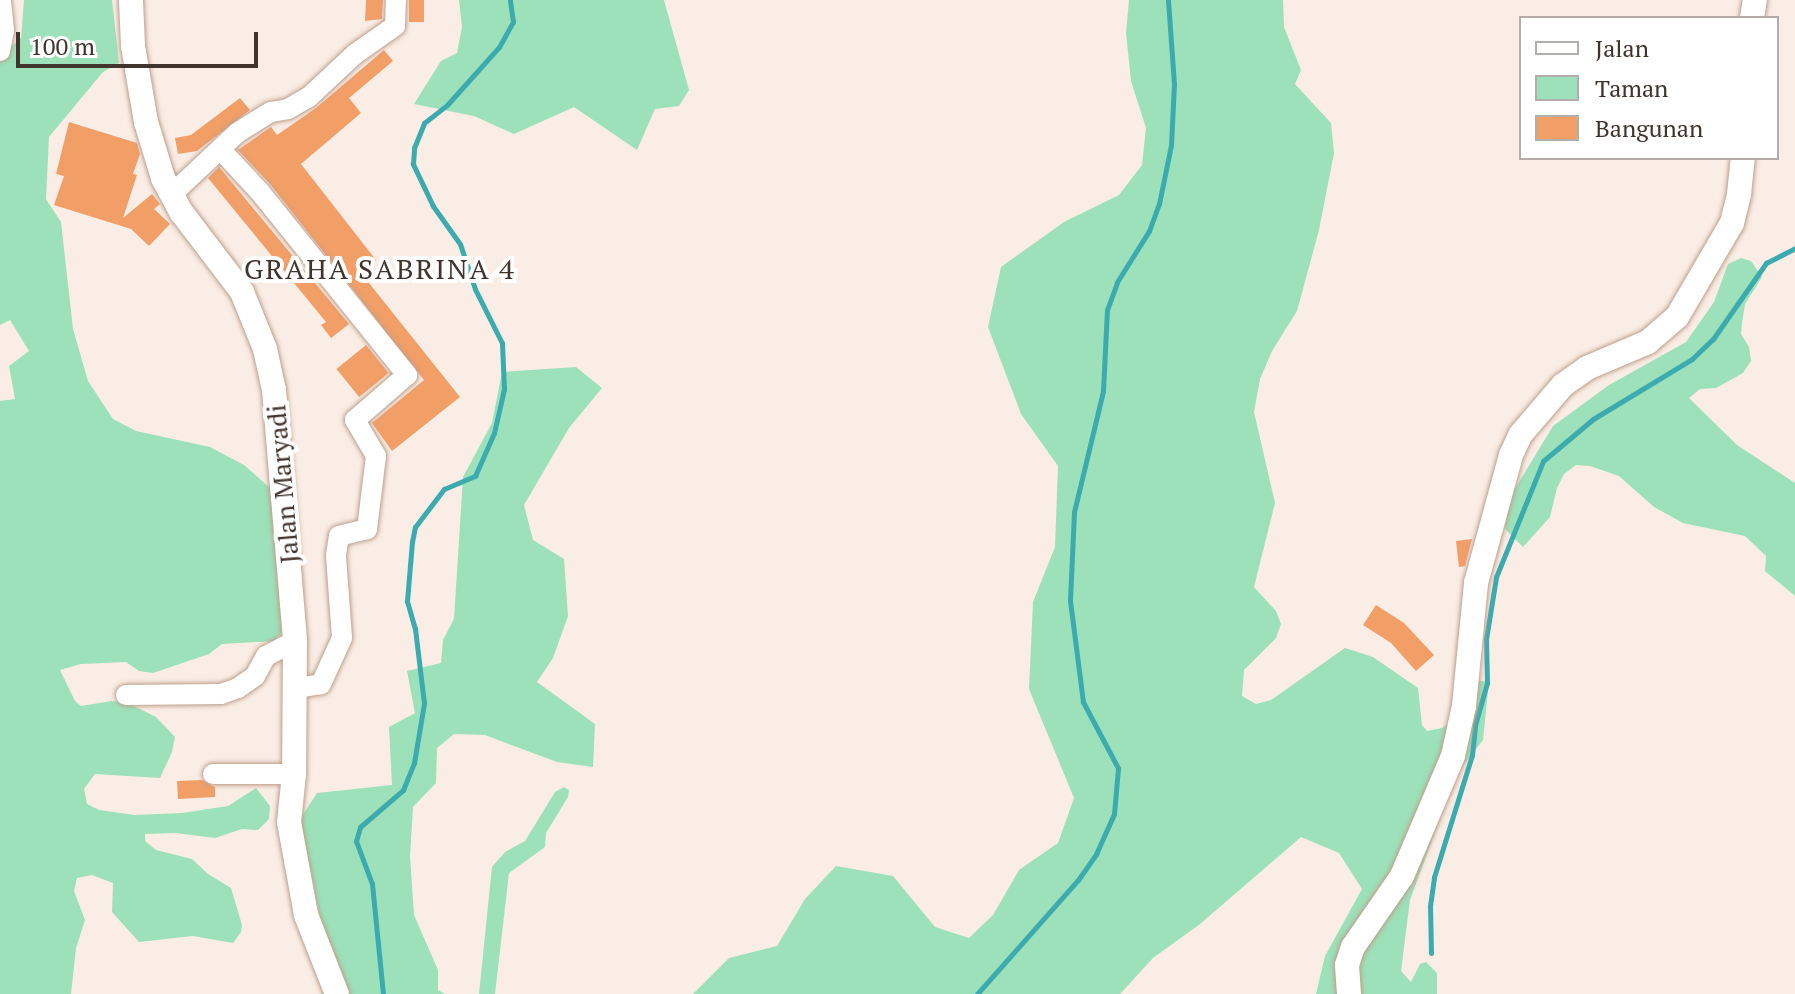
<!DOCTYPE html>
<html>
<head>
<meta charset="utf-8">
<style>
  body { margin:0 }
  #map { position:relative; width:1795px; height:994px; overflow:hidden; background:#faede5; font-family:"PT Serif",serif }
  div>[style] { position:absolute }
  .green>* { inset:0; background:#9ce1b9 }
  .stream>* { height:5px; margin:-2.5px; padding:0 2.5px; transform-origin:2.5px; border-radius:2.5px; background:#3babaf }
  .building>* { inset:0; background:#f29e67; transform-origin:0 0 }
  .roads { filter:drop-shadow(0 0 2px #be9f8c) drop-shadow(0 0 2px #be9f8c) }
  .minor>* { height:20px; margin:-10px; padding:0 10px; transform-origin:10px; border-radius:10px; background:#fff }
  .tertiary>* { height:24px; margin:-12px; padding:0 12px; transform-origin:12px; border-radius:12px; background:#fff }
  span { translate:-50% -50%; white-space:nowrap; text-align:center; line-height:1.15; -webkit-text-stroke:8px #fff; paint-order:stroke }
  .street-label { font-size:26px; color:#41342d }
  .neighbourhood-label { font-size:28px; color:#41342d; letter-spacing:2px }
  .legend { position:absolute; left:1519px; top:16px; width:260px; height:144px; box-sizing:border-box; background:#fff; border:2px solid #b3aeab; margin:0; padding:10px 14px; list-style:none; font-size:24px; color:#41342d }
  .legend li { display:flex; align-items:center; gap:16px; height:40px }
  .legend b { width:40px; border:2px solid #b3aeab }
  .scale { position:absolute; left:16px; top:32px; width:242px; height:36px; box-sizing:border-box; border:4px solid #41342d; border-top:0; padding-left:10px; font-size:24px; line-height:28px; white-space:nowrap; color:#41342d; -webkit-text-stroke:6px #fff; paint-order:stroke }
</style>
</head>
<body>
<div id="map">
  <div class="green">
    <i style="clip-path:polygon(24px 0,112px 0,119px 63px,103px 72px,49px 137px,46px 199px,61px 222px,73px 329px,88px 381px,113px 419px,136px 431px,210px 447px,244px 465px,269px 487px,281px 513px,285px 629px,274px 641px,222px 644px,209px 654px,153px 673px,139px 671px,126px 662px,81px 664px,60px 670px,75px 701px,81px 706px,112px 701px,130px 704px,156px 717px,175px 737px,172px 752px,160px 778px,95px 774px,84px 789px,87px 804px,99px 810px,135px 815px,182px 813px,228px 806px,256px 788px,270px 806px,269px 819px,258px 830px,242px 829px,215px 838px,176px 833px,145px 834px,145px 841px,156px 850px,192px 859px,208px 874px,231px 888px,242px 925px,241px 932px,233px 943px,193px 936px,139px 942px,112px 912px,113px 883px,92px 875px,77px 878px,74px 891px,85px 920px,76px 948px,71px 994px,0 994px,0 401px,15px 399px,9px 366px,29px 351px,10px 320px,0 325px,0 56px,21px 38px)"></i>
    <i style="clip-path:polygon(459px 0,664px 0,689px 90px,679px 106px,655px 109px,637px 150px,574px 107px,514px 134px,474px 116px,414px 104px,441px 61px,457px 53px,462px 27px)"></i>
    <i style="clip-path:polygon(1129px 0,1283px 0,1284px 27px,1301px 70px,1295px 84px,1331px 123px,1334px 153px,1319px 230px,1297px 311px,1272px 351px,1260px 379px,1254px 412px,1275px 503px,1254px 587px,1276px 611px,1281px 624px,1276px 638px,1244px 670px,1242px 696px,1256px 704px,1271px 700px,1345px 648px,1373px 657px,1418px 688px,1422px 725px,1427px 731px,1442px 728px,1449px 723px,1478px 681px,1489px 681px,1483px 740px,1456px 775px,1410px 900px,1401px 971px,1411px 982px,1420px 964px,1426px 962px,1437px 973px,1437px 994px,1316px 994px,1325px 956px,1362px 889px,1339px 853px,1301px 837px,1200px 924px,1153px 958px,1120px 994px,693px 994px,729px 958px,777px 946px,805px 899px,836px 866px,893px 876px,935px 927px,969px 938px,993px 915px,1019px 870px,1058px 843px,1074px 798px,1029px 689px,1033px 602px,1055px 547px,1058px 466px,1021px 414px,988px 327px,1001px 267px,1064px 222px,1119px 195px,1142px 165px,1146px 128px,1131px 81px,1126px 33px)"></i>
    <i style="clip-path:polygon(1741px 258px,1751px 261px,1762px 277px,1745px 304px,1742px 323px,1741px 334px,1749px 347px,1751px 361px,1743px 373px,1716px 388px,1700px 389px,1689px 398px,1737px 445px,1795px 483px,1795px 596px,1765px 571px,1766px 556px,1745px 536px,1683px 523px,1654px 507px,1619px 476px,1590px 466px,1576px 465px,1564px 474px,1557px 488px,1550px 517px,1523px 547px,1505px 529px,1508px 500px,1553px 426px,1609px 385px,1686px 342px,1714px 302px,1728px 264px)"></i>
    <i style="clip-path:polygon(576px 367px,602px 388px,569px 428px,524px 505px,533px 540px,564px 559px,568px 616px,553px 658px,537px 682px,595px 724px,593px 767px,557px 762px,485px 735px,454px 734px,437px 748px,436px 783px,413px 807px,410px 856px,414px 915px,438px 970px,438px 990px,445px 994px,321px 994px,340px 970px,320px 917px,300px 819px,317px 793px,392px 785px,389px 727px,415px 713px,407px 671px,441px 663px,443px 640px,454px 619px,463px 477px,492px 423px,502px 372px)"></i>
    <i style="clip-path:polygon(564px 787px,569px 790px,568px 797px,546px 833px,545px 847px,509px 873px,495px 994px,479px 994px,492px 867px,505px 852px,525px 841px,555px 792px)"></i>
  </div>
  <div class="stream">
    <i style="left:1431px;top:953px;width:47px;rotate:-91.2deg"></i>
    <i style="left:1430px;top:906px;width:29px;rotate:-82deg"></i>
    <i style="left:1434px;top:877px;width:128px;rotate:-72.7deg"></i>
    <i style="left:1472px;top:755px;width:30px;rotate:-84deg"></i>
    <i style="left:1475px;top:725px;width:44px;rotate:-74.1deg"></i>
    <i style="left:1487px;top:683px;width:44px;rotate:-91.3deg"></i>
    <i style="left:1486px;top:639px;width:63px;rotate:-80.8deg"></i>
    <i style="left:1496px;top:577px;width:125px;rotate:-67.9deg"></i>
    <i style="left:1543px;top:461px;width:65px;rotate:-40deg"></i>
    <i style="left:1593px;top:419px;width:116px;rotate:-31.2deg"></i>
    <i style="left:1692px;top:359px;width:29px;rotate:-44deg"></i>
    <i style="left:1713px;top:339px;width:93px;rotate:-55.1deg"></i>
    <i style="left:1766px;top:263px;width:33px;rotate:-27deg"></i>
    <i style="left:383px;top:994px;width:111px;rotate:-95.7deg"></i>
    <i style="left:372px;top:884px;width:46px;rotate:-110.4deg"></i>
    <i style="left:356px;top:841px;width:15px;rotate:-74deg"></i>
    <i style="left:360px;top:827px;width:57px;rotate:-40.7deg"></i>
    <i style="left:403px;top:790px;width:29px;rotate:-68deg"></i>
    <i style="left:414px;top:763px;width:61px;rotate:-80.5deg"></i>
    <i style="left:424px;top:703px;width:75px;rotate:-96.9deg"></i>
    <i style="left:415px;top:629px;width:29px;rotate:-106deg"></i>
    <i style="left:407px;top:601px;width:59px;rotate:-85.2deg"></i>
    <i style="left:412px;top:542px;width:15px;rotate:-79deg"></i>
    <i style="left:415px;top:527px;width:48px;rotate:-52.7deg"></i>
    <i style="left:444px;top:489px;width:34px;rotate:-23deg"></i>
    <i style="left:475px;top:476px;width:47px;rotate:-66.2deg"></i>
    <i style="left:494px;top:433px;width:45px;rotate:-77.2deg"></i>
    <i style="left:504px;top:389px;width:46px;rotate:-92.5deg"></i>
    <i style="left:502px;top:343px;width:60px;rotate:-116.6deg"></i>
    <i style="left:475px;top:289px;width:47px;rotate:-108.4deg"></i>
    <i style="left:460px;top:244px;width:47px;rotate:-125.4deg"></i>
    <i style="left:433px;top:206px;width:47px;rotate:-115.5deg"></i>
    <i style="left:413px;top:164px;width:16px;rotate:-86deg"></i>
    <i style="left:414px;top:148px;width:27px;rotate:-68deg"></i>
    <i style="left:424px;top:123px;width:29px;rotate:-38deg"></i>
    <i style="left:447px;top:105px;width:78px;rotate:-48.1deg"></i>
    <i style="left:499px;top:47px;width:29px;rotate:-61deg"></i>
    <i style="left:513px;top:22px;width:22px;rotate:-98deg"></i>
    <i style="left:977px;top:994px;width:152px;rotate:-48.5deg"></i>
    <i style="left:1078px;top:880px;width:32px;rotate:-55deg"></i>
    <i style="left:1096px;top:854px;width:44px;rotate:-65.8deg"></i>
    <i style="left:1114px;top:814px;width:46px;rotate:-85deg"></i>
    <i style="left:1118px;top:768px;width:75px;rotate:-117.9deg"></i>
    <i style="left:1083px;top:702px;width:103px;rotate:-97.3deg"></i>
    <i style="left:1070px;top:600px;width:88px;rotate:-87.4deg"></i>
    <i style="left:1074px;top:512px;width:124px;rotate:-76.5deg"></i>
    <i style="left:1103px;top:391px;width:81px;rotate:-87.2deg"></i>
    <i style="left:1107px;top:310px;width:30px;rotate:-70deg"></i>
    <i style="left:1117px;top:282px;width:60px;rotate:-57.9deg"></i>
    <i style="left:1149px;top:231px;width:29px;rotate:-70deg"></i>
    <i style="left:1159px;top:204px;width:60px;rotate:-78.5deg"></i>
    <i style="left:1171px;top:145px;width:61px;rotate:-87.2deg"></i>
    <i style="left:1174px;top:84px;width:84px;rotate:-94.1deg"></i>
  </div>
  <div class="building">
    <i style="clip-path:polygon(366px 0,383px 0,382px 19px,365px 21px)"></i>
    <i style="left:409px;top:0;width:15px;height:22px"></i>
    <i style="clip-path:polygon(384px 50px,393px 61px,349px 98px,361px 113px,301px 164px,376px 260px,361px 273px,460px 397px,392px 451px,372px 423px,424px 380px,270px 184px,238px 150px,271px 127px,277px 135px,316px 108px)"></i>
    <i style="clip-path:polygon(240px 98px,250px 110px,197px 151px,178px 154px,175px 138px,191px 135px)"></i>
    <i style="clip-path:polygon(69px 122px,137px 143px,140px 154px,133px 174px,137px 175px,123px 218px,152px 194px,160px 204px,154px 209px,170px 224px,149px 246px,131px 229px,54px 205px,64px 176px,56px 174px)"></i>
    <i style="clip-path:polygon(219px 167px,349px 324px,331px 338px,321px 325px,326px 322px,208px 178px)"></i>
    <i style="left:366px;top:345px;width:36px;height:38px;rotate:51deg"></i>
    <i style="clip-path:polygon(1472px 539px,1465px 566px,1459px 567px,1456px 541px)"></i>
    <i style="clip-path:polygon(1376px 605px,1404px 623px,1434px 655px,1416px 671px,1391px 643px,1363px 625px)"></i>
    <i style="clip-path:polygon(202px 780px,215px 787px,215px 797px,178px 799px,177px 781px)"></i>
  </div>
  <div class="roads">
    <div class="minor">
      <i style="left:0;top:51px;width:21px;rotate:-79deg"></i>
      <i style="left:4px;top:30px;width:30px;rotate:-96deg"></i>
      <i style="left:221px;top:150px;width:57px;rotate:47.1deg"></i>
      <i style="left:260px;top:192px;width:235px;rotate:51.2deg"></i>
      <i style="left:407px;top:375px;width:69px;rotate:139.1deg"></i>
      <i style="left:355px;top:420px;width:42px;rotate:59.7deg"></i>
      <i style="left:376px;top:456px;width:74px;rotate:97deg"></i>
      <i style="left:367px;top:529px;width:29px;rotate:166deg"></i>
      <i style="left:339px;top:536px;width:20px;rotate:99deg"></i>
      <i style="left:336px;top:556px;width:82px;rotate:85.8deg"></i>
      <i style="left:342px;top:638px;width:51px;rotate:114.5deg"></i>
      <i style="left:321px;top:684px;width:27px;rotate:170deg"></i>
      <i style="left:171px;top:195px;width:91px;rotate:-43.2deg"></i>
      <i style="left:237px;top:133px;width:40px;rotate:-32deg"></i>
      <i style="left:271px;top:112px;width:17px;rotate:-10deg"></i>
      <i style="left:288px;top:109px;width:24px;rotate:-30deg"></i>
      <i style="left:309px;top:97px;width:63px;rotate:-43.1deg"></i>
      <i style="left:355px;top:54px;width:49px;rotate:-35deg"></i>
      <i style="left:395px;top:26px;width:26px;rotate:-88deg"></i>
      <i style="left:126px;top:695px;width:95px;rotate:-0.6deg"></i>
      <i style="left:221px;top:694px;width:18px;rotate:-19deg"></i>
      <i style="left:238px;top:688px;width:21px;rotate:-35deg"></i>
      <i style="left:255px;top:676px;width:23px;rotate:-61deg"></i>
      <i style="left:266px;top:656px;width:33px;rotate:-27deg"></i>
      <i style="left:213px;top:774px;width:81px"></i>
    </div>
    <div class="tertiary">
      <i style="left:131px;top:0;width:46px;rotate:87.5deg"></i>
      <i style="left:133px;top:46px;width:77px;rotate:80.3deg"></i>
      <i style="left:146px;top:122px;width:59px;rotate:73.1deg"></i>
      <i style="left:163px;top:178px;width:40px;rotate:62deg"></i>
      <i style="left:182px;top:213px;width:99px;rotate:52.8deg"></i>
      <i style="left:242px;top:292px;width:61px;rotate:68deg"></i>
      <i style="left:265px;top:349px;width:42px;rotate:77.6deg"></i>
      <i style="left:274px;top:390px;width:252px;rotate:85.2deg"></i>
      <i style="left:295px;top:641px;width:133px;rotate:90.4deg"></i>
      <i style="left:294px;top:774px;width:48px;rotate:95.9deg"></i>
      <i style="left:289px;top:822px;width:95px;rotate:79.6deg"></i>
      <i style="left:306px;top:915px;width:85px;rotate:68.6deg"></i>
      <i style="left:1752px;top:18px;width:18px;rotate:-81deg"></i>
      <i style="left:1349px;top:994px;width:29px;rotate:-94deg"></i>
      <i style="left:1347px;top:965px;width:19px;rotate:-72deg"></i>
      <i style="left:1353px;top:947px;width:86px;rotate:-55.4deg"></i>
      <i style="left:1402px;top:876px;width:130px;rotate:-67deg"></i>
      <i style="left:1453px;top:756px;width:51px;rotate:-77.6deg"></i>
      <i style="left:1464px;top:706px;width:124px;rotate:-84.4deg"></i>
      <i style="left:1476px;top:583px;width:133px;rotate:-74.7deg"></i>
      <i style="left:1511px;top:455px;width:23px;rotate:-65deg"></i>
      <i style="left:1521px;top:434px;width:65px;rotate:-49.4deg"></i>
      <i style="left:1563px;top:385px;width:29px;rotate:-35deg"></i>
      <i style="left:1587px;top:368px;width:66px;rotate:-23.1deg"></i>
      <i style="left:1648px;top:342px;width:38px;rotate:-41deg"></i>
      <i style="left:1677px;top:317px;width:109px;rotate:-59.7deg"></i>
      <i style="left:1732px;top:223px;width:30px;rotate:-76deg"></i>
      <i style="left:1739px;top:194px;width:36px;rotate:-84deg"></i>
    </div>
  </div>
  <div class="street-label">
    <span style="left:283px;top:484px;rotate:-95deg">Jalan Maryadi</span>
  </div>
  <div class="neighbourhood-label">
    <span style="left:380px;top:269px">GRAHA SABRINA 4</span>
  </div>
  <ul class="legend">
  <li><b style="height:10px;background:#fff"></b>Jalan</li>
  <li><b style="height:22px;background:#9ce1b9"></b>Taman</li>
  <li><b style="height:22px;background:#f29e67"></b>Bangunan</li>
  </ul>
  <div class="scale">100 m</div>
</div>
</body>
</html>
